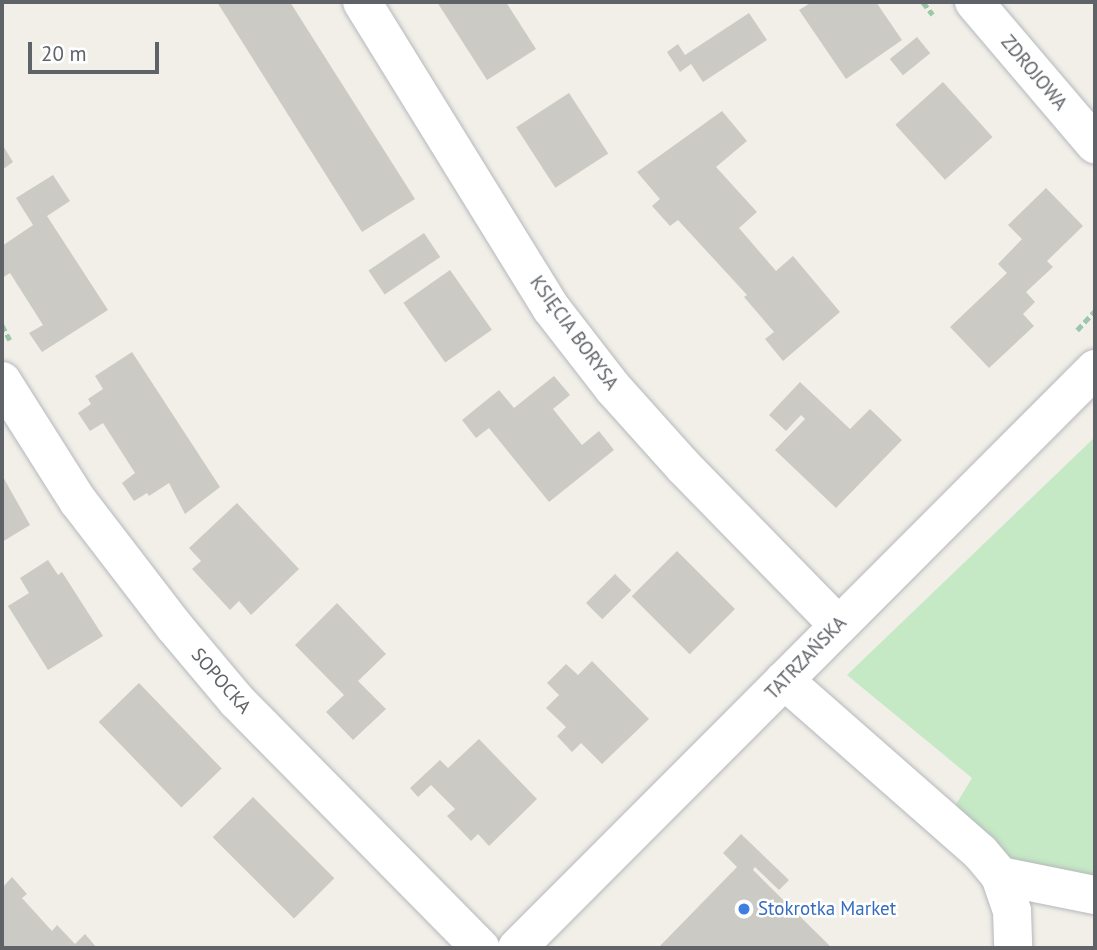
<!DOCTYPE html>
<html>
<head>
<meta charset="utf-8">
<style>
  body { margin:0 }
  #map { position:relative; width:1097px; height:950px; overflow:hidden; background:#f1efe8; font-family:"PT Sans",sans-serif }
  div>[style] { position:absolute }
  .green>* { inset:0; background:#c5e8c5 }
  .building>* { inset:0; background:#cccac5; transform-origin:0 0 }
  .path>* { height:4.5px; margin-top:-2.25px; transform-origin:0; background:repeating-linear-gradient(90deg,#9cc7a9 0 7px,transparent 0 10.5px) }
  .roads { filter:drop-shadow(0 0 2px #b5b8bc) drop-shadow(0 0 2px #b5b8bc) }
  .minor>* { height:38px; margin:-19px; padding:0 19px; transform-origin:19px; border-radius:19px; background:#fff }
  .dots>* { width:19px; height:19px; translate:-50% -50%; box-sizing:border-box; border:4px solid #fff; border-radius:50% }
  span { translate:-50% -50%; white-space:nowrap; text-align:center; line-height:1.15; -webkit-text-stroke:5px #fff; paint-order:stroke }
  .street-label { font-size:19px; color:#5f6368 }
  .shop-label { font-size:19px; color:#366cbe }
  .left { translate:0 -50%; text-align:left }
  .frame { position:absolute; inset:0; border:4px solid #5f6368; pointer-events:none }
  .scale { position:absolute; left:28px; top:42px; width:131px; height:32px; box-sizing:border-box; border:4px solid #5f6368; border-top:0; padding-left:9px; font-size:21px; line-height:24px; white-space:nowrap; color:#5f6368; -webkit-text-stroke:5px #fff; paint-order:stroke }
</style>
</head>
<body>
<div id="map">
  <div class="green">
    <i style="clip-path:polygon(1095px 437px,1095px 881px,1004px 865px,952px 811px,972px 778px,847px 675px)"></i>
  </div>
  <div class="building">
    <i style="clip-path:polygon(217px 2px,290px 2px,415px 199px,362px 232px)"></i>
    <i style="clip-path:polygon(437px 2px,506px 2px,536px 49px,487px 80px)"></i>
    <i style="clip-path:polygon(812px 2px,876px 2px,902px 40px,846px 79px,799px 10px)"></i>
    <i style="clip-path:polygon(749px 13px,767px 40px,703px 82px,691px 64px,680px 72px,667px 52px,678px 44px,685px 55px)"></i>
    <i style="left:917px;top:37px;width:21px;height:35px;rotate:51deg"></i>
    <i style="left:943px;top:82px;width:74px;height:64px;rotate:48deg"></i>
    <i style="left:569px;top:93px;width:72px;height:63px;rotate:57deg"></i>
    <i style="clip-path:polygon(722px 111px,747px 141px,716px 167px,757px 212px,739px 228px,776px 271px,793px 256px,840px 312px,783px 361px,765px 339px,774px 332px,744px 297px,747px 295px,678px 220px,670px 226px,652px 206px,660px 199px,637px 172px)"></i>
    <i style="clip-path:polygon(2px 144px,13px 162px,2px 170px)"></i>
    <i style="clip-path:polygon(53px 175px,70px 201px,47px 216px,108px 310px,42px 352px,29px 333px,43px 325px,10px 273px,2px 278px,2px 246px,33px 225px,16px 198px)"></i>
    <i style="clip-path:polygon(1046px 188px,1083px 226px,1047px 261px,1053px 267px,1026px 292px,1035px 302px,1023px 314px,1034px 326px,989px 368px,950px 327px,1007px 273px,998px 264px,1022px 239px,1008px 225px)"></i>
    <i style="left:424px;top:233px;width:29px;height:67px;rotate:56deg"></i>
    <i style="left:450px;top:270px;width:73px;height:57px;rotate:55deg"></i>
    <i style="clip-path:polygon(132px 352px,220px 487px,185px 514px,169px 483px,149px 496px,147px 493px,134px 501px,122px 483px,135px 473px,103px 423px,90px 431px,78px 413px,91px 404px,88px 399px,103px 389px,95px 376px)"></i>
    <i style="clip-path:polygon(554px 376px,570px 395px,553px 409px,582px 445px,599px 431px,614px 450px,549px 502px,489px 428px,476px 438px,462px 420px,499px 390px,514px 408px)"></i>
    <i style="clip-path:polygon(800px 382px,850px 429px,870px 409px,902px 440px,836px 508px,775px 450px,805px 419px,801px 415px,786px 431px,769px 415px)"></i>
    <i style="clip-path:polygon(2px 475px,30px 525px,2px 542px)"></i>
    <i style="clip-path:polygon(237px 503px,299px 569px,251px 615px,239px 601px,230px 610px,192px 569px,201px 561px,189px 548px)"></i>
    <i style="left:677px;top:551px;width:82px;height:64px;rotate:45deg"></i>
    <i style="clip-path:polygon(48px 560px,58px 575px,62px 572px,103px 636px,48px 670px,8px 606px,29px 593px,20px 578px)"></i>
    <i style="left:615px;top:574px;width:23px;height:41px;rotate:45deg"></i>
    <i style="clip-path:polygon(337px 603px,386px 654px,358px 681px,386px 709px,353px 740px,326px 712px,344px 695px,295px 645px)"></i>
    <i style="clip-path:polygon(592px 661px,649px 719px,602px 764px,581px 743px,572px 752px,557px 736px,566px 727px,546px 708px,559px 695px,547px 683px,566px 664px,578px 675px)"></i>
    <i style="left:139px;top:683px;width:119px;height:56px;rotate:46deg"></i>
    <i style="clip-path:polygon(479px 739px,537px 799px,489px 846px,478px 834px,471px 841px,447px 816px,455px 809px,431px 785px,418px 797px,410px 788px,440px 760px,448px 768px)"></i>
    <i style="left:253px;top:797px;width:115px;height:57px;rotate:45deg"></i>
    <i style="clip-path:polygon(741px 834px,789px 880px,779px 890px,755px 867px,753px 870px,832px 948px,658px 948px,737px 867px,723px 853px)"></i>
    <i style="clip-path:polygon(12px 877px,27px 894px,22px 898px,52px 931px,57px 925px,75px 944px,85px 934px,97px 948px,2px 948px,2px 888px)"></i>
  </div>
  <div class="path">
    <i style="left:923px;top:2px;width:16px;rotate:52deg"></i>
    <i style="left:2px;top:325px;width:17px;rotate:62deg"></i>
    <i style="left:1077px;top:330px;width:26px;rotate:-47deg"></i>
  </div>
  <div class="roads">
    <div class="minor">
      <i style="left:362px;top:2px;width:360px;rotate:58.3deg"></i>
      <i style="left:551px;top:308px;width:101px;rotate:52.2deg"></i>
      <i style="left:613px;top:388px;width:106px;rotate:48.1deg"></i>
      <i style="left:684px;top:467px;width:221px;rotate:45.7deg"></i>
      <i style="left:974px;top:2px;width:187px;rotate:49.6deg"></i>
      <i style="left:2px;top:381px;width:142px;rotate:57.7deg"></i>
      <i style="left:78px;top:501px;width:158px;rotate:52.5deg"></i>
      <i style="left:174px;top:626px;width:98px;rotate:50deg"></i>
      <i style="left:237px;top:701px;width:347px;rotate:45.4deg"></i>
      <i style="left:784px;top:680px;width:261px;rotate:41.3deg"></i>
      <i style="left:980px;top:852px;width:31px;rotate:50deg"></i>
      <i style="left:1000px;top:876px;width:37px;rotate:71deg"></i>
      <i style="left:1012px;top:911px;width:37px;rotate:88deg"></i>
      <i style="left:1000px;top:876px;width:97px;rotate:11.3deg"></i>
      <i style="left:517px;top:948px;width:818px;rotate:-45.05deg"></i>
    </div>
  </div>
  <div class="dots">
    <i style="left:744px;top:909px;background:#3f7fe0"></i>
  </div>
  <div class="street-label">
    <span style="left:1034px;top:73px;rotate:50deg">ZDROJOWA</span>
    <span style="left:574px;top:333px;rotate:54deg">KSIĘCIA BORYSA</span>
    <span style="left:806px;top:658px;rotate:-46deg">TATRZAŃSKA</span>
    <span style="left:221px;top:681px;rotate:49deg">SOPOCKA</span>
  </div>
  <div class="shop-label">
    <span class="left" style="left:758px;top:909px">Stokrotka Market</span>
  </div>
  <div class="frame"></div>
  <div class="scale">20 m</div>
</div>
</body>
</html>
